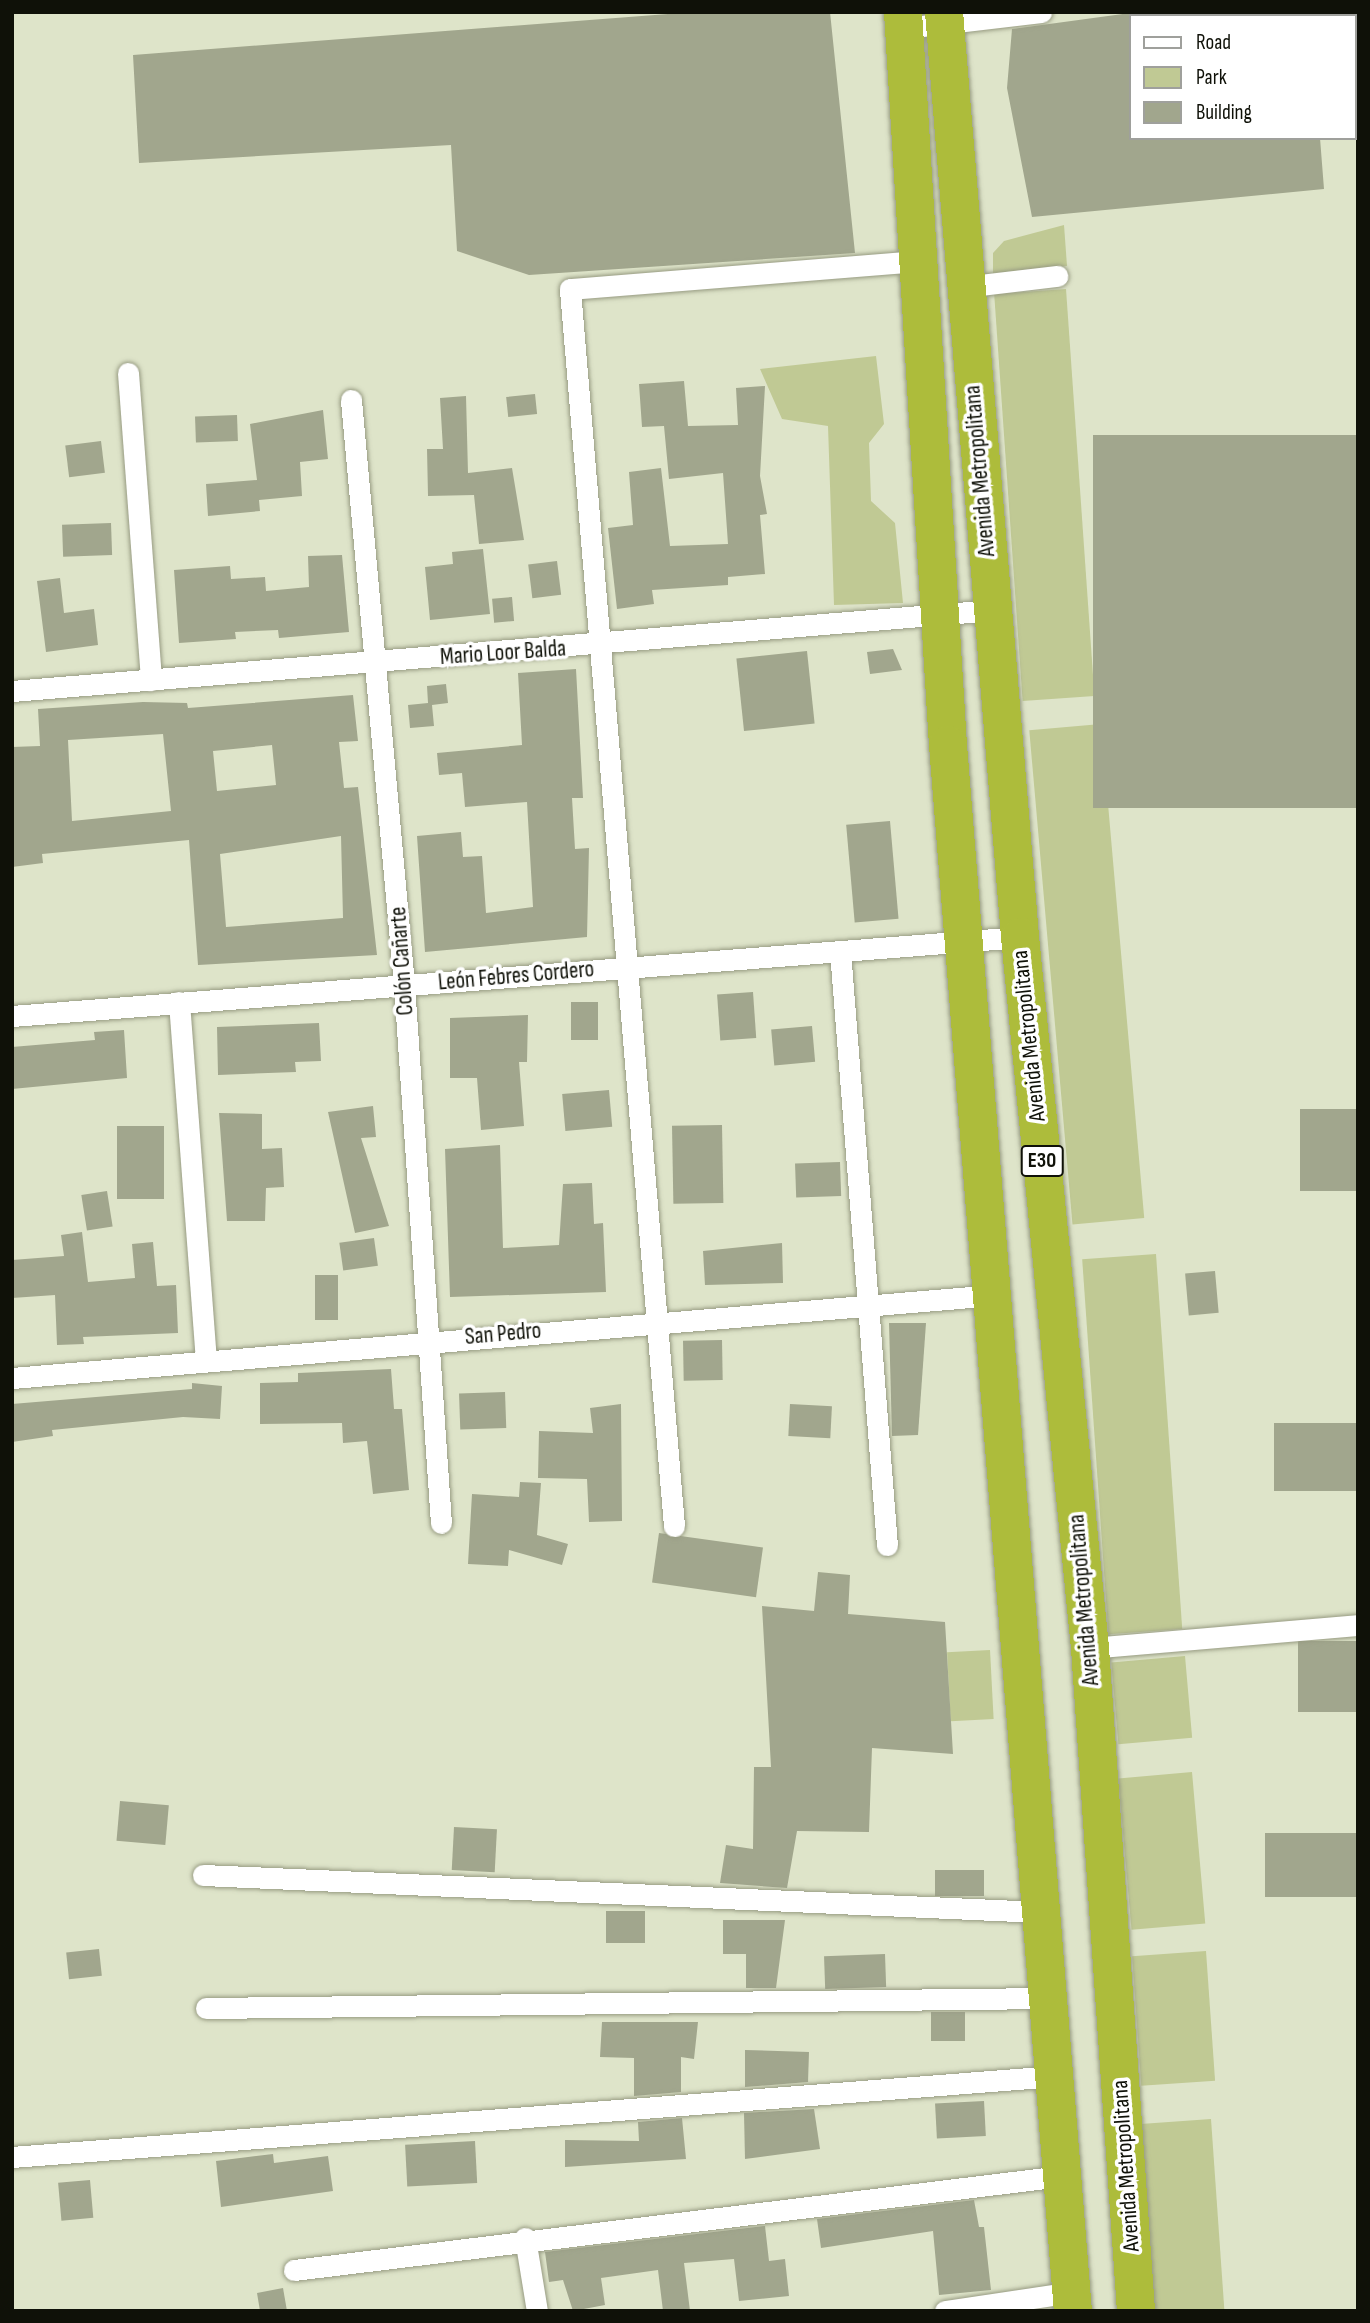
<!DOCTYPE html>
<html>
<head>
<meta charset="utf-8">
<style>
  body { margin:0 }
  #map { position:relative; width:1370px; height:2323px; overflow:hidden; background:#dee4c9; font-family:"Sofia Sans Condensed",sans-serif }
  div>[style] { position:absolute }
  .green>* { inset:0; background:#c0c994; transform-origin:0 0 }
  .building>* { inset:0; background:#a1a68d; transform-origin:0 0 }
  .roads { filter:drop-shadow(0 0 2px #979b82) drop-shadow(0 0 2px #979b82) }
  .street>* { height:21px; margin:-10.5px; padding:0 10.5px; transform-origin:10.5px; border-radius:10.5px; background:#fff }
  .highway>* { height:38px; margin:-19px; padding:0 19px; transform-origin:19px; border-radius:19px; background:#adbc3b }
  span { translate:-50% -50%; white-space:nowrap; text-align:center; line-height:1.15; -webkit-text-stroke:7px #fff; paint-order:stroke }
  .shield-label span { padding:2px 5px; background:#fff; border:2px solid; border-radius:5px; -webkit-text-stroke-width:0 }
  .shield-label { font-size:21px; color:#0f1108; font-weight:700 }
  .street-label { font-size:23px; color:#0f1108 }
  .frame { position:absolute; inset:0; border:14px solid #0f1108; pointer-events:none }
  .legend { position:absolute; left:1129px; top:14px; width:228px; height:126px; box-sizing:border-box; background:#fff; border:2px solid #9fa09c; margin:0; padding:9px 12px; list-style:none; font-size:21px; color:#0f1108 }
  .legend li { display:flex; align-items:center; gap:14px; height:35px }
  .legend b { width:35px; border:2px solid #9fa09c }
</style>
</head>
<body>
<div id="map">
  <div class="green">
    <i style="clip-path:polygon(1064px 225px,1067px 266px,993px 273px,993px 253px,1004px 241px)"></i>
    <i style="left:1066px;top:289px;width:408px;height:72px;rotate:86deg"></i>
    <i style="clip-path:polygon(876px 356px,884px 424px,869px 443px,871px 501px,895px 523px,903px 603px,834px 605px,828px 426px,782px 419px,760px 369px)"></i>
    <i style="left:1101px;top:724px;width:496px;height:72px;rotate:85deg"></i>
    <i style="left:1156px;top:1254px;width:376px;height:74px;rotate:86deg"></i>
    <i style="left:990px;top:1650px;width:69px;height:43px;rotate:87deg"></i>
    <i style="left:1185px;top:1656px;width:82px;height:74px;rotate:85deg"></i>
    <i style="left:1192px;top:1772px;width:152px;height:74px;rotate:85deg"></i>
    <i style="left:1206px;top:1951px;width:130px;height:74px;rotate:86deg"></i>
    <i style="left:1211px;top:2119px;width:193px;height:74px;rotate:86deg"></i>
  </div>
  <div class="building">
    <i style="clip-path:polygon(694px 12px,830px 12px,855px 253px,529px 275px,457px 251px,451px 145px,139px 163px,133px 55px)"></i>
    <i style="clip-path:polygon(1130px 13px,1130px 138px,1320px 138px,1324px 189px,1032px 217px,1007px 88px,1012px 29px)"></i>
    <i style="clip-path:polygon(684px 381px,688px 426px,738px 425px,736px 388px,765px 386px,760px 476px,767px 514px,760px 515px,765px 574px,728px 577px,728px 585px,652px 590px,654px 604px,617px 609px,608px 528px,633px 525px,629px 472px,661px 468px,670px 546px,728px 544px,723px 473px,669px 479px,664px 426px,642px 427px,639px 384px)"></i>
    <i style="left:535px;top:394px;width:20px;height:29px;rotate:84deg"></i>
    <i style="clip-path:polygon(466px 396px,468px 473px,512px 468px,524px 540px,479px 544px,474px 495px,428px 496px,427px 449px,443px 449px,440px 398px)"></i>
    <i style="clip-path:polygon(323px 410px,328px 459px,300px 462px,302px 496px,259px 500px,260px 511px,208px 516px,206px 484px,257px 480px,250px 424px)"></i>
    <i style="left:237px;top:415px;width:26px;height:42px;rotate:88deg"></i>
    <i style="left:1358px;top:435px;width:373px;height:265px;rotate:90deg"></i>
    <i style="left:101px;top:441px;width:32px;height:36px;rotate:83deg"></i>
    <i style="left:111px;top:523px;width:32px;height:49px;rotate:88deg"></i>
    <i style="clip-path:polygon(483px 549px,490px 614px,430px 620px,425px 567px,453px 564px,452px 552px)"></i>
    <i style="clip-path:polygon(342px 555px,349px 632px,279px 638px,278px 630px,235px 632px,236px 639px,179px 643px,174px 570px,230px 566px,231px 579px,265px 577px,266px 591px,309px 587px,308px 556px)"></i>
    <i style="left:557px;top:561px;width:34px;height:29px;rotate:83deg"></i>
    <i style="clip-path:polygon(60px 578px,64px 613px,94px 609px,98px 645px,46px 652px,37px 581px)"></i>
    <i style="left:512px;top:597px;width:24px;height:20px;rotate:85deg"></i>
    <i style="clip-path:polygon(893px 649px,902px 670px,870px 674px,867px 652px)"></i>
    <i style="left:807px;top:651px;width:73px;height:71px;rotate:84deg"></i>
    <i style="clip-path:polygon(576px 669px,583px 798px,572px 798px,575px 849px,589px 848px,587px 937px,425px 952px,417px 836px,461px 832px,463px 857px,482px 856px,486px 913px,533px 907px,527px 802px,465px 807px,462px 773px,439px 775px,437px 753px,522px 745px,518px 673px)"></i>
    <i style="clip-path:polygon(446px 684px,448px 703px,432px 705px,434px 726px,410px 728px,408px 705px,428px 703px,427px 686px)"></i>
    <i style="clip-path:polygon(evenodd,353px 695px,358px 741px,339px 742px,344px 788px,358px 787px,377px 955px,198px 965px,189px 840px,42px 854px,43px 863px,12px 867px,12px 747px,40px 746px,38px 709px,143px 702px,187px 703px,188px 708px,353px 695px,163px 734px,171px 811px,72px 821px,68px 740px,163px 734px,353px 695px,272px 745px,276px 785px,217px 791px,213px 751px,272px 745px,353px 695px,341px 836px,343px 918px,226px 927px,220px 854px,341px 836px)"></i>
    <i style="left:890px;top:821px;width:98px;height:44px;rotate:85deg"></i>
    <i style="left:753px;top:992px;width:46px;height:36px;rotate:86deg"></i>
    <i style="left:571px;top:1002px;width:27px;height:38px"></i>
    <i style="clip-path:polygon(528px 1015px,527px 1062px,519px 1062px,524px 1126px,481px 1130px,477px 1078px,450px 1078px,450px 1018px)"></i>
    <i style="clip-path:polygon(319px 1023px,321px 1061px,295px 1062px,296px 1072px,218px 1075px,217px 1027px)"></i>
    <i style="left:812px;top:1026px;width:36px;height:41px;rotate:85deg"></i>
    <i style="clip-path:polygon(124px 1030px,127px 1078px,12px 1089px,12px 1047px,95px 1040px,94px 1032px)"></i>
    <i style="left:609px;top:1090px;width:37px;height:47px;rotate:85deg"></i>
    <i style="clip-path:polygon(373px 1106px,376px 1137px,361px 1138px,389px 1226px,355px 1233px,328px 1112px)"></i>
    <i style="left:1358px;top:1109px;width:82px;height:58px;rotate:90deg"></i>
    <i style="clip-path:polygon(219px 1113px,262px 1114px,262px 1149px,282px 1148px,284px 1187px,266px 1188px,265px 1221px,227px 1221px)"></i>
    <i style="left:722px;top:1125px;width:78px;height:50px;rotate:89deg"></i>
    <i style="left:117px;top:1126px;width:47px;height:73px"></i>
    <i style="clip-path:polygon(500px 1145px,503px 1248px,559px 1245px,563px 1184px,592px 1183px,594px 1224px,603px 1223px,606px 1292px,450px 1297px,445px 1149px)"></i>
    <i style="left:840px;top:1162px;width:34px;height:45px;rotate:88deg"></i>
    <i style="left:107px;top:1191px;width:36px;height:26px;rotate:81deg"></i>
    <i style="clip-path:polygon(82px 1232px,88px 1282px,135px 1278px,132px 1244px,153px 1242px,157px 1286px,176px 1285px,178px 1333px,83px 1337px,84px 1344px,57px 1345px,55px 1295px,12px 1298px,12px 1260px,64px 1256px,61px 1235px)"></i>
    <i style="left:374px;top:1238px;width:28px;height:35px;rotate:82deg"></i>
    <i style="clip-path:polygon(782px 1243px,783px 1283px,705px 1285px,703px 1251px)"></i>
    <i style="left:1215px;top:1271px;width:42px;height:30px;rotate:85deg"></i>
    <i style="left:315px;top:1275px;width:23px;height:45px"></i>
    <i style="clip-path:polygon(889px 1323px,926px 1323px,918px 1435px,892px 1436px)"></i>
    <i style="left:722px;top:1340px;width:40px;height:39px;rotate:89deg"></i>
    <i style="clip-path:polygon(391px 1369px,394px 1409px,402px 1409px,409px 1490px,373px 1494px,367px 1441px,343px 1443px,342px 1423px,260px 1424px,260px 1383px,298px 1382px,298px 1373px)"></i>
    <i style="clip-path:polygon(192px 1383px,222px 1386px,220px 1419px,183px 1417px,52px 1430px,53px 1436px,12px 1442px,12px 1404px,192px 1389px)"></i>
    <i style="left:505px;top:1392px;width:36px;height:46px;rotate:88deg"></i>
    <i style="clip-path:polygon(621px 1404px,622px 1521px,589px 1522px,587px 1479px,538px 1478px,539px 1431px,593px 1433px,590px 1408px)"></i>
    <i style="left:790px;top:1404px;width:42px;height:32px;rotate:3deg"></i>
    <i style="left:1358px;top:1423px;width:68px;height:84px;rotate:90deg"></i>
    <i style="clip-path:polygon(520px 1482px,541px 1483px,537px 1535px,568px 1544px,562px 1565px,509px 1550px,508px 1566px,468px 1564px,472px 1494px,519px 1497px)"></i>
    <i style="left:659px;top:1533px;width:105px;height:50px;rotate:8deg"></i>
    <i style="clip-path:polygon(818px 1572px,850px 1575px,848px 1614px,945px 1622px,953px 1754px,872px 1748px,869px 1832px,797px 1831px,787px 1888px,720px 1883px,726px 1845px,753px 1849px,754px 1767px,771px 1767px,762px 1606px,814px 1611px)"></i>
    <i style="left:1358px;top:1641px;width:71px;height:60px;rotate:90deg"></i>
    <i style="left:120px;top:1801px;width:49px;height:40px;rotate:5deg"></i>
    <i style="left:454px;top:1827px;width:43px;height:43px;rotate:3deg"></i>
    <i style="left:1358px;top:1833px;width:64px;height:93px;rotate:90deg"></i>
    <i style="left:984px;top:1870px;width:26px;height:49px;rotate:90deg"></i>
    <i style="left:606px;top:1911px;width:39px;height:32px"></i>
    <i style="clip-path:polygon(723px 1920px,785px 1920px,776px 1988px,746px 1988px,746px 1954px,723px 1954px)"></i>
    <i style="left:99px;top:1949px;width:27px;height:33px;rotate:84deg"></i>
    <i style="left:885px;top:1954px;width:33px;height:61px;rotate:88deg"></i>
    <i style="left:931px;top:2012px;width:34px;height:29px"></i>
    <i style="clip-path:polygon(602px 2022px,698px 2022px,694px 2059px,681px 2057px,681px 2092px,634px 2096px,634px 2058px,600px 2057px)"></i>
    <i style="clip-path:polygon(745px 2050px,809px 2052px,808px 2082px,745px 2087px)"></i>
    <i style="left:984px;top:2101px;width:35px;height:49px;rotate:87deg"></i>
    <i style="clip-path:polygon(814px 2109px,820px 2149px,745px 2159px,744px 2113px)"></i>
    <i style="clip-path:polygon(682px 2118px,686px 2159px,565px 2167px,565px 2140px,639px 2141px,638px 2122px)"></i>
    <i style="left:475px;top:2141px;width:42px;height:70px;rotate:87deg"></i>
    <i style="clip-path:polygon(273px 2154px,274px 2163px,328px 2156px,333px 2191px,221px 2207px,216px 2161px)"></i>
    <i style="left:90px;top:2180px;width:38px;height:32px;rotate:85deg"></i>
    <i style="clip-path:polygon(974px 2200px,979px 2227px,984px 2227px,991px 2290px,939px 2295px,933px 2231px,821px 2248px,817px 2219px)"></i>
    <i style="clip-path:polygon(765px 2226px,769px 2261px,785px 2259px,789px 2296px,739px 2301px,734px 2259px,684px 2263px,690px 2311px,663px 2311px,658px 2270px,601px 2278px,605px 2305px,573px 2311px,563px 2280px,549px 2282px,545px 2252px)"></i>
    <i style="clip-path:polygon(283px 2288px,287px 2311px,260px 2311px,257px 2293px)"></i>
  </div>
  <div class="roads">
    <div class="street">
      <i style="left:905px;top:28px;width:137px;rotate:-6.7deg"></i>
      <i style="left:963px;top:287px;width:95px;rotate:-6.7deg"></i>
      <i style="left:128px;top:373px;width:308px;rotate:85.7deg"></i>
      <i style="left:351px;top:400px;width:587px;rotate:84.82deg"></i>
      <i style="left:404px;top:985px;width:539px;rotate:86.07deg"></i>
      <i style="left:12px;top:691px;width:984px;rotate:-4.72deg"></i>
      <i style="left:840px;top:951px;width:596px;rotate:85.48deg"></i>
      <i style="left:179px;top:1002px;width:357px;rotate:85.7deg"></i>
      <i style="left:12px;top:1016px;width:1011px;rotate:-4.48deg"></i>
      <i style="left:12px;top:1378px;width:986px;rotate:-4.83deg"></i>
      <i style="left:674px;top:1526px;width:1241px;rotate:-94.81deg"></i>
      <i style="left:570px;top:289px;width:351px;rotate:-4.6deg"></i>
      <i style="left:1090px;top:1648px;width:269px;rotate:-4.9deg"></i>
      <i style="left:203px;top:1875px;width:837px;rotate:2.53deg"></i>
      <i style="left:206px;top:2008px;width:841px;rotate:-0.68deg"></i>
      <i style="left:12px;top:2157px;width:1046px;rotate:-4.44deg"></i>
      <i style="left:525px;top:2238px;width:74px;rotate:80.7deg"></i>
      <i style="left:294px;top:2270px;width:774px;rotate:-6.98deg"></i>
      <i style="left:945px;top:2311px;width:128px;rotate:-8.5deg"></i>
    </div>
    <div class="highway">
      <i style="left:903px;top:12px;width:734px;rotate:86.49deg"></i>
      <i style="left:948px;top:745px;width:1571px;rotate:85.44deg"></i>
      <i style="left:944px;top:12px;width:928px;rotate:85.3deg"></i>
      <i style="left:1020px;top:937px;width:714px;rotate:84.38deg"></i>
      <i style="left:1090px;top:1648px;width:665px;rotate:86.03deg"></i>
    </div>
  </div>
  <div class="shield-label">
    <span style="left:1042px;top:1161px">E30</span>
  </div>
  <div class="street-label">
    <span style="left:980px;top:471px;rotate:-95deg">Avenida Metropolitana</span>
    <span style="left:503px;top:653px;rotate:-4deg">Mario Loor Balda</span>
    <span style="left:402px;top:961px;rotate:-94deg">Colón Cañarte</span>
    <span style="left:516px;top:976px;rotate:-5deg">León Febres Cordero</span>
    <span style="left:1029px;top:1036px;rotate:-96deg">Avenida Metropolitana</span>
    <span style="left:503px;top:1334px;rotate:-5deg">San Pedro</span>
    <span style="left:1084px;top:1600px;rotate:-95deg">Avenida Metropolitana</span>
    <span style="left:1126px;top:2166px;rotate:-94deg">Avenida Metropolitana</span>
  </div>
  <div class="frame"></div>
  <ul class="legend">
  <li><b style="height:9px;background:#fff"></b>Road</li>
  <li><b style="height:19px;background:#c0c994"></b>Park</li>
  <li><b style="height:19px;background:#a1a68d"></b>Building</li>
  </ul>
</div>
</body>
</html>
